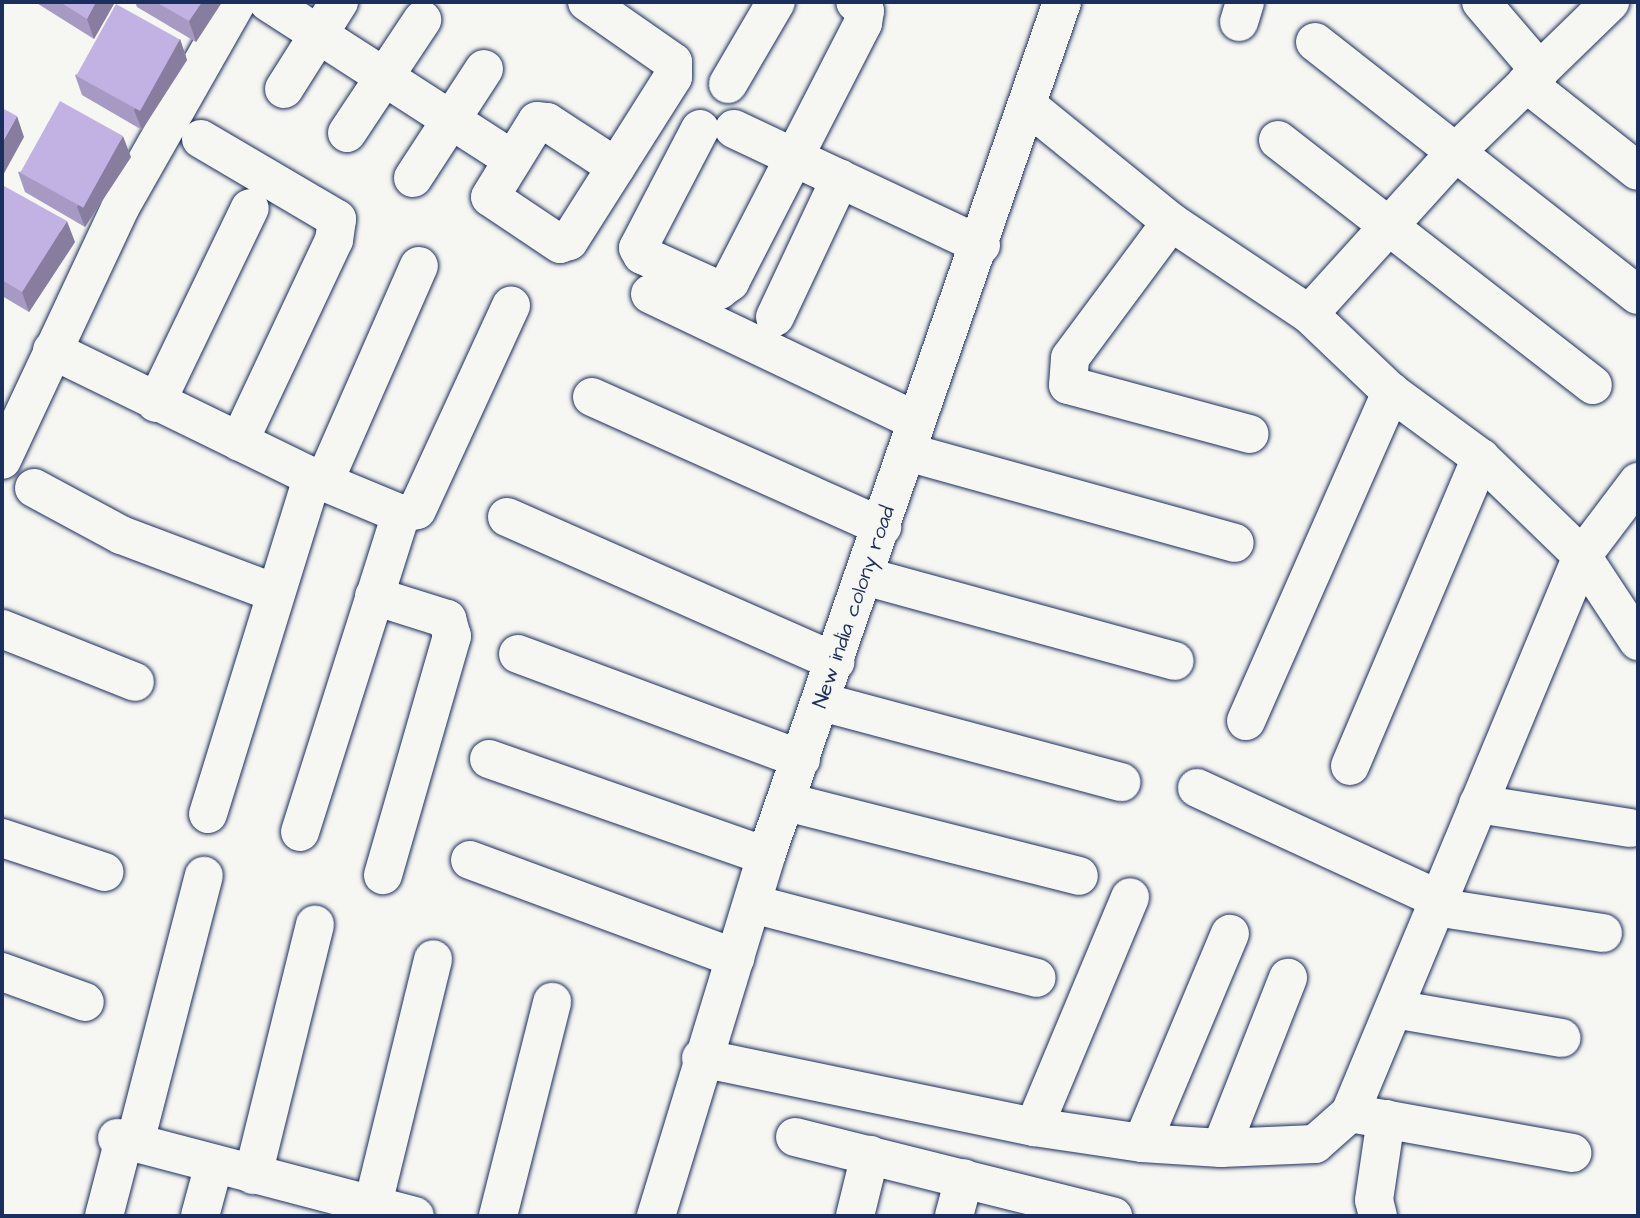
<!DOCTYPE html>
<html>
<head>
<meta charset="utf-8">
<style>
  body { margin:0 }
  #map { position:relative; width:1640px; height:1218px; overflow:hidden; background:#f6f6f2; font-family:"Architects Daughter",sans-serif }
  div>[style] { position:absolute }
  .roads { filter:drop-shadow(0 0 2px #1b2f5e) drop-shadow(0 0 2px #1b2f5e) }
  .minor>* { height:38px; margin:-19px; padding:0 19px; transform-origin:19px; border-radius:19px; background:#f6f6f2 }
  .wall>* { inset:0; background:#a699c3 }
  .shaded-wall>* { inset:0; background:#877d9f }
  .building>* { inset:0; background:#c1b2e3; transform-origin:0 0 }
  span { translate:-50% -50%; white-space:nowrap; text-align:center; line-height:1.15; -webkit-text-stroke:7px #f6f6f2; paint-order:stroke }
  .street-label { font-size:21px; color:#1b2f5e }
  .frame { position:absolute; inset:0; border:4px solid #1b2f5e; pointer-events:none }
</style>
</head>
<body>
<div id="map">
  <div class="roads">
    <div class="minor">
      <i style="left:268px;top:2px;width:290px;rotate:32.8deg"></i>
      <i style="left:587px;top:2px;width:105px;rotate:34.9deg"></i>
      <i style="left:673px;top:62px;width:15px;rotate:90deg"></i>
      <i style="left:673px;top:77px;width:107px;rotate:122.3deg"></i>
      <i style="left:616px;top:167px;width:88px;rotate:122.4deg"></i>
      <i style="left:569px;top:241px;width:9px;rotate:162deg"></i>
      <i style="left:560px;top:244px;width:84px;rotate:-146.1deg"></i>
      <i style="left:490px;top:197px;width:89px;rotate:-58.3deg"></i>
      <i style="left:537px;top:121px;width:10px;rotate:6deg"></i>
      <i style="left:547px;top:122px;width:82px;rotate:33.1deg"></i>
      <i style="left:1481px;top:2px;width:91px;rotate:49.5deg"></i>
      <i style="left:1239px;top:22px;width:21px;rotate:-73deg"></i>
      <i style="left:1315px;top:42px;width:410px;rotate:38.1deg"></i>
      <i style="left:1526px;top:83px;width:142px;rotate:38.2deg"></i>
      <i style="left:728px;top:84px;width:95px;rotate:-59.7deg"></i>
      <i style="left:284px;top:89px;width:103px;rotate:-57.7deg"></i>
      <i style="left:1027px;top:105px;width:186px;rotate:39.1deg"></i>
      <i style="left:1171px;top:222px;width:166px;rotate:33.7deg"></i>
      <i style="left:1309px;top:314px;width:113px;rotate:43.6deg"></i>
      <i style="left:1391px;top:392px;width:112px;rotate:36.3deg"></i>
      <i style="left:1481px;top:458px;width:141px;rotate:44.1deg"></i>
      <i style="left:1582px;top:556px;width:102px;rotate:56.6deg"></i>
      <i style="left:700px;top:129px;width:134px;rotate:117.5deg"></i>
      <i style="left:638px;top:248px;width:8px;rotate:60deg"></i>
      <i style="left:642px;top:255px;width:85px;rotate:24.4deg"></i>
      <i style="left:719px;top:290px;width:14px;rotate:-36deg"></i>
      <i style="left:730px;top:282px;width:291px;rotate:-62.8deg"></i>
      <i style="left:863px;top:23px;width:12px;rotate:-81deg"></i>
      <i style="left:865px;top:11px;width:13px;rotate:-138deg"></i>
      <i style="left:734px;top:129px;width:273px;rotate:25.2deg"></i>
      <i style="left:347px;top:133px;width:136px;rotate:-56.4deg"></i>
      <i style="left:201px;top:139px;width:158px;rotate:30.5deg"></i>
      <i style="left:337px;top:219px;width:21px;rotate:98deg"></i>
      <i style="left:334px;top:240px;width:223px;rotate:115.2deg"></i>
      <i style="left:1278px;top:140px;width:399px;rotate:37.9deg"></i>
      <i style="left:413px;top:178px;width:130px;rotate:-56.9deg"></i>
      <i style="left:1171px;top:222px;width:169px;rotate:126.6deg"></i>
      <i style="left:1070px;top:358px;width:27px;rotate:94deg"></i>
      <i style="left:1068px;top:385px;width:188px;rotate:15.1deg"></i>
      <i style="left:650px;top:294px;width:295px;rotate:25.5deg"></i>
      <i style="left:1309px;top:314px;width:219px;rotate:-47.8deg"></i>
      <i style="left:1456px;top:152px;width:215px;rotate:-44.2deg"></i>
      <i style="left:775px;top:317px;width:153px;rotate:-64.8deg"></i>
      <i style="left:52px;top:350px;width:289px;rotate:26deg"></i>
      <i style="left:312px;top:477px;width:96px;rotate:22.6deg"></i>
      <i style="left:401px;top:514px;width:16px;rotate:-14deg"></i>
      <i style="left:417px;top:510px;width:225px;rotate:-65.3deg"></i>
      <i style="left:592px;top:397px;width:318px;rotate:24.1deg"></i>
      <i style="left:156px;top:403px;width:216px;rotate:-64.3deg"></i>
      <i style="left:907px;top:452px;width:340px;rotate:15.5deg"></i>
      <i style="left:2px;top:460px;width:280px;rotate:-64.9deg"></i>
      <i style="left:121px;top:206px;width:235px;rotate:-60.4deg"></i>
      <i style="left:324px;top:482px;width:236px;rotate:-66.3deg"></i>
      <i style="left:34px;top:488px;width:99px;rotate:28.4deg"></i>
      <i style="left:121px;top:535px;width:165px;rotate:20.6deg"></i>
      <i style="left:507px;top:517px;width:359px;rotate:23.8deg"></i>
      <i style="left:864px;top:576px;width:322px;rotate:15.3deg"></i>
      <i style="left:374px;top:596px;width:77px;rotate:17.5deg"></i>
      <i style="left:447px;top:619px;width:18px;rotate:74deg"></i>
      <i style="left:452px;top:636px;width:249px;rotate:106.1deg"></i>
      <i style="left:2px;top:629px;width:143px;rotate:21.7deg"></i>
      <i style="left:518px;top:654px;width:302px;rotate:20.4deg"></i>
      <i style="left:822px;top:702px;width:310px;rotate:15deg"></i>
      <i style="left:1246px;top:721px;width:360px;rotate:-66.2deg"></i>
      <i style="left:489px;top:759px;width:293px;rotate:19.3deg"></i>
      <i style="left:1350px;top:766px;width:335px;rotate:-67deg"></i>
      <i style="left:1197px;top:788px;width:265px;rotate:24.7deg"></i>
      <i style="left:787px;top:802px;width:301px;rotate:14.2deg"></i>
      <i style="left:1478px;top:804px;width:154px;rotate:9deg"></i>
      <i style="left:208px;top:814px;width:353px;rotate:-72.8deg"></i>
      <i style="left:300px;top:832px;width:334px;rotate:-72.4deg"></i>
      <i style="left:2px;top:838px;width:108px;rotate:18.4deg"></i>
      <i style="left:470px;top:860px;width:283px;rotate:20.3deg"></i>
      <i style="left:753px;top:904px;width:293px;rotate:14.6deg"></i>
      <i style="left:1435px;top:907px;width:170px;rotate:8.8deg"></i>
      <i style="left:2px;top:972px;width:88px;rotate:19.9deg"></i>
      <i style="left:1394px;top:1009px;width:170px;rotate:9.8deg"></i>
      <i style="left:701px;top:1058px;width:340px;rotate:11.7deg"></i>
      <i style="left:1034px;top:1127px;width:109px;rotate:8.4deg"></i>
      <i style="left:1142px;top:1143px;width:79px;rotate:3.6deg"></i>
      <i style="left:1221px;top:1148px;width:94px;rotate:-2.4deg"></i>
      <i style="left:1315px;top:1144px;width:47px;rotate:-41.5deg"></i>
      <i style="left:1350px;top:1113px;width:603px;rotate:-67.39deg"></i>
      <i style="left:1582px;top:556px;width:93px;rotate:-52.9deg"></i>
      <i style="left:1350px;top:1113px;width:226px;rotate:10.2deg"></i>
      <i style="left:1034px;top:1127px;width:249px;rotate:-67.3deg"></i>
      <i style="left:795px;top:1137px;width:328px;rotate:14deg"></i>
      <i style="left:117px;top:1138px;width:308px;rotate:14.7deg"></i>
      <i style="left:135px;top:1142px;width:275px;rotate:-75.5deg"></i>
      <i style="left:1142px;top:1143px;width:227px;rotate:-67.2deg"></i>
      <i style="left:1221px;top:1148px;width:183px;rotate:-68.5deg"></i>
      <i style="left:253px;top:1175px;width:258px;rotate:-76.1deg"></i>
      <i style="left:373px;top:1204px;width:252px;rotate:-76.2deg"></i>
      <i style="left:104px;top:1216px;width:80px;rotate:-75.4deg"></i>
      <i style="left:200px;top:1216px;width:54px;rotate:-74.9deg"></i>
      <i style="left:498px;top:1216px;width:221px;rotate:-75.8deg"></i>
      <i style="left:656px;top:1216px;width:376px;rotate:-73deg"></i>
      <i style="left:766px;top:856px;width:904px;rotate:-70.88deg"></i>
      <i style="left:855px;top:1216px;width:63px;rotate:-76.2deg"></i>
      <i style="left:954px;top:1216px;width:39px;rotate:-75deg"></i>
      <i style="left:1378px;top:1216px;width:16px;rotate:-104deg"></i>
      <i style="left:1374px;top:1200px;width:82px;rotate:-81.6deg"></i>
    </div>
  </div>
  <div class="wall">
    <i style="clip-path:polygon(35px 2px,115px 2px,94px 39px)"></i>
    <i style="clip-path:polygon(135px 2px,222px 2px,196px 42px,137px 7px)"></i>
    <i style="clip-path:polygon(180px 39px,187px 60px,142px 130px,82px 95px,75px 75px)"></i>
    <i style="clip-path:polygon(131px 157px,85px 227px,25px 192px,18px 172px)"></i>
    <i style="clip-path:polygon(2px 190px,75px 242px,29px 312px,2px 296px)"></i>
  </div>
  <div class="shaded-wall">
    <i style="clip-path:polygon(96px 2px,115px 2px,94px 39px,87px 19px)"></i>
    <i style="clip-path:polygon(202px 2px,222px 2px,196px 42px,189px 21px)"></i>
    <i style="clip-path:polygon(180px 39px,187px 60px,142px 130px,134px 110px)"></i>
    <i style="clip-path:polygon(17px 116px,24px 137px,2px 177px,2px 143px)"></i>
    <i style="clip-path:polygon(123px 136px,131px 157px,85px 227px,77px 207px)"></i>
    <i style="clip-path:polygon(67px 221px,75px 242px,29px 312px,22px 292px)"></i>
  </div>
  <div class="building">
    <i style="clip-path:polygon(60px 2px,96px 2px,87px 19px)"></i>
    <i style="clip-path:polygon(156px 2px,202px 2px,189px 21px)"></i>
    <i style="left:116px;top:4px;width:73px;height:82px;rotate:29deg"></i>
    <i style="left:60px;top:101px;width:72px;height:82px;rotate:29deg"></i>
    <i style="clip-path:polygon(2px 108px,17px 116px,2px 143px)"></i>
    <i style="clip-path:polygon(4px 186px,67px 221px,22px 292px,2px 280px,2px 190px)"></i>
  </div>
  <div class="street-label">
    <span style="left:854px;top:607px;rotate:-71deg">New india colony road</span>
  </div>
  <div class="frame"></div>
</div>
</body>
</html>
